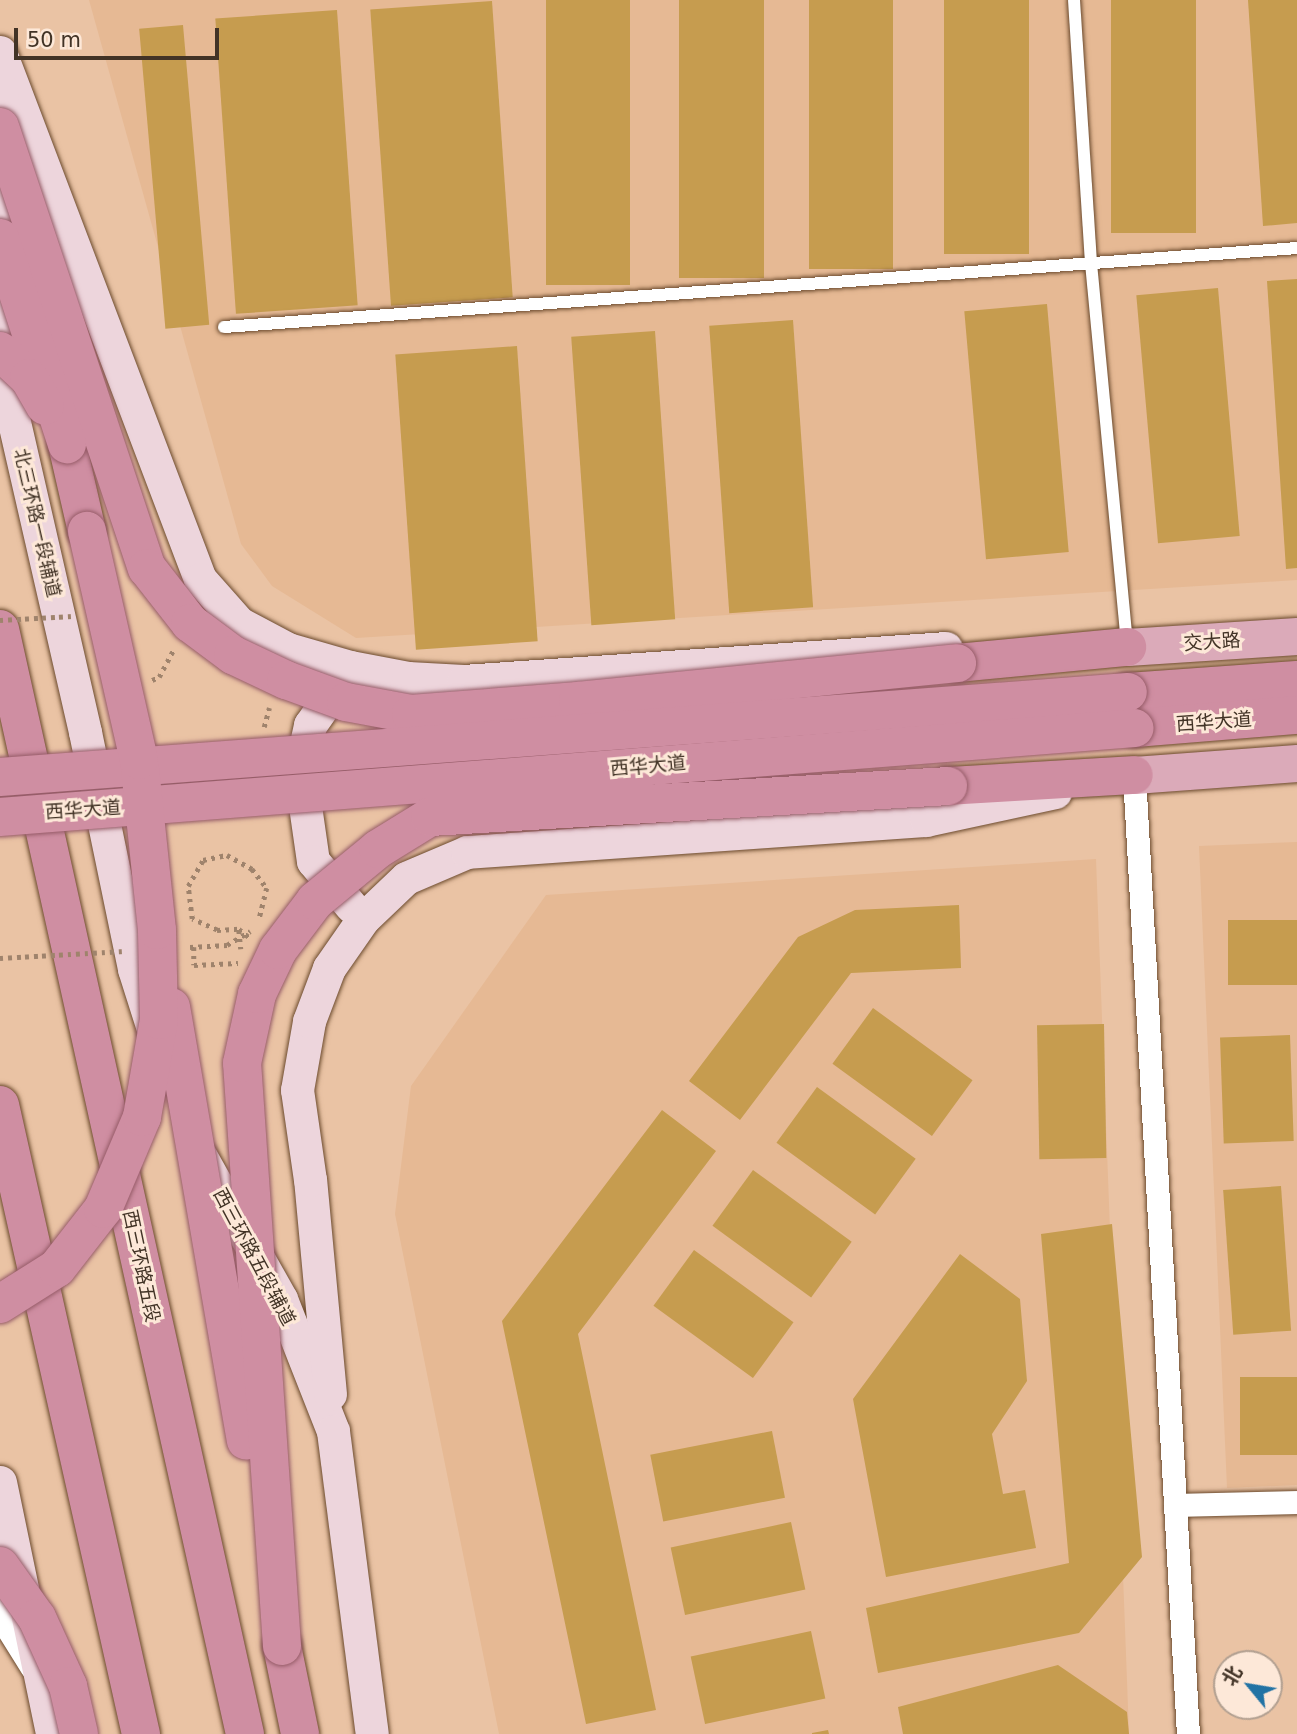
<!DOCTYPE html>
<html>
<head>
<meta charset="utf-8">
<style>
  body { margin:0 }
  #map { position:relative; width:1297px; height:1734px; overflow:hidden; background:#eac3a4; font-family:"DejaVu Sans","Noto Sans SC",sans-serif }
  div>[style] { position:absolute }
  .built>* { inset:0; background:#e6b994 }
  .building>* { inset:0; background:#c69c4f; transform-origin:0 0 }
  .path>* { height:4.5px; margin-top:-2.25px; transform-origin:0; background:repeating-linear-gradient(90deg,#9f836c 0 3.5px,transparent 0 8.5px) }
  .roads { filter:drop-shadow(0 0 2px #6b4a2d) drop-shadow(0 0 2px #6b4a2d) }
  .service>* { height:12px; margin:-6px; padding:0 6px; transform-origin:6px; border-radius:6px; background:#fff }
  .minor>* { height:23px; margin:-11.5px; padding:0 11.5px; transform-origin:11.5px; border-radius:11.5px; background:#fff }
  .tertiary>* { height:30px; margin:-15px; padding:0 15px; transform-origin:15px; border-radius:15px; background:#fff }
  .secondary>* { height:33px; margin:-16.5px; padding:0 16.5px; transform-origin:16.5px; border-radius:16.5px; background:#edd5dc }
  .primary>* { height:37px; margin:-18.5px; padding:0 18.5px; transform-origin:18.5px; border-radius:18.5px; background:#dbaab9 }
  .trunk>* { height:38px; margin:-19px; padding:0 19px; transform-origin:19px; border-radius:19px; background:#cf8ea2 }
  .path-bridge>* { height:4.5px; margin-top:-2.25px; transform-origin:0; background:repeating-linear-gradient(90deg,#9f836c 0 3.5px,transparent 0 8.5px) }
  .bridges { filter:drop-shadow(0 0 2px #965c68) drop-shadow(0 0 2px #965c68) }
  .trunk-bridge>* { height:38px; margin:-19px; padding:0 19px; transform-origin:19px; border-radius:19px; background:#cf8ea2 }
  span { translate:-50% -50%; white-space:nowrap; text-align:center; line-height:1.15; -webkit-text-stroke:6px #fde8d8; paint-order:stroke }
  .street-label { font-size:19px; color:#423326 }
  .north { position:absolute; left:1213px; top:1650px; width:70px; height:70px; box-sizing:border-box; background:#fde8d8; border:2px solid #b2a091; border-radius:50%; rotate:300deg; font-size:19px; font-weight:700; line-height:28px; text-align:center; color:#423326 }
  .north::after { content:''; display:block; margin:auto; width:24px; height:32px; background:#2273a4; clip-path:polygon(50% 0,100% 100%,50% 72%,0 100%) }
  .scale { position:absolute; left:14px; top:28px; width:205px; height:32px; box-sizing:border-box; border:4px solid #423326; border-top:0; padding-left:9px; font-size:21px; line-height:24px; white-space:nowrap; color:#423326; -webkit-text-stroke:5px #fde8d8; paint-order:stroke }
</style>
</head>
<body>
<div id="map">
  <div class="built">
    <i style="clip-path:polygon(89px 0,1297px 0,1297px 580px,356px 638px,272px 586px,241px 544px)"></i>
    <i style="clip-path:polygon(1297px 842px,1297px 1485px,1227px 1488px,1199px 846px)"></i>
    <i style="clip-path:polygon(1096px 859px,1129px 1734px,499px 1734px,395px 1214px,411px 1086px,546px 895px)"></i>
  </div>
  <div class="building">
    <i style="left:546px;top:0;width:84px;height:285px"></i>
    <i style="left:679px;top:0;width:85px;height:278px"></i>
    <i style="left:809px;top:0;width:84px;height:269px"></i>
    <i style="left:944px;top:0;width:85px;height:254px"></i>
    <i style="left:1111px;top:0;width:85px;height:233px"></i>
    <i style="clip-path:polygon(1248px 0,1297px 0,1297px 223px,1263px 226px)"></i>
    <i style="left:492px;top:1px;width:297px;height:122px;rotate:86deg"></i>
    <i style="left:337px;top:10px;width:296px;height:122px;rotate:86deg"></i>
    <i style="left:183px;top:25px;width:301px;height:44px;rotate:85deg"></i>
    <i style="clip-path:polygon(1297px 279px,1297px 568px,1286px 569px,1267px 281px)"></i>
    <i style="left:1218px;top:288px;width:249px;height:82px;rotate:85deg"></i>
    <i style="left:1047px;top:304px;width:249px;height:83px;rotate:85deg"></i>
    <i style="left:793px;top:320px;width:288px;height:84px;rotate:86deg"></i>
    <i style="left:655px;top:331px;width:289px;height:84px;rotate:86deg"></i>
    <i style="left:517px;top:346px;width:296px;height:122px;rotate:86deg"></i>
    <i style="clip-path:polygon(959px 905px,961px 968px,851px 973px,740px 1120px,689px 1081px,798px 937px,855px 910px)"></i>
    <i style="left:1297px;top:920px;width:65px;height:69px;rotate:90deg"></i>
    <i style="left:873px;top:1008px;width:123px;height:69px;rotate:36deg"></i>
    <i style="left:1104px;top:1024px;width:134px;height:67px;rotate:89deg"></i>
    <i style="left:1290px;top:1035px;width:106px;height:70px;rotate:88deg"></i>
    <i style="left:817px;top:1087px;width:122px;height:69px;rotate:36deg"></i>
    <i style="clip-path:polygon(662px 1110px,716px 1151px,578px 1334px,656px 1710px,586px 1724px,502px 1321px)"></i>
    <i style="left:753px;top:1170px;width:122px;height:69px;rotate:36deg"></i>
    <i style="left:1281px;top:1186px;width:145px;height:58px;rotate:86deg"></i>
    <i style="clip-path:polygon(1112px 1224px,1142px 1557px,1079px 1633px,878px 1673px,866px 1608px,1069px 1563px,1041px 1234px)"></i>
    <i style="left:694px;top:1250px;width:123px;height:69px;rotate:36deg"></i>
    <i style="clip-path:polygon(960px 1254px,1020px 1299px,1027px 1381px,992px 1434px,1003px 1494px,1025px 1490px,1036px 1548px,886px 1577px,853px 1399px)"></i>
    <i style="left:1297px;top:1377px;width:78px;height:57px;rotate:90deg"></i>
    <i style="left:772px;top:1431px;width:68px;height:124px;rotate:79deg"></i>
    <i style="left:791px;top:1522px;width:69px;height:123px;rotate:78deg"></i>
    <i style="left:811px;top:1631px;width:69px;height:123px;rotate:78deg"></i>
    <i style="clip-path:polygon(1058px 1665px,1127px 1712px,1129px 1734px,903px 1734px,898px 1707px)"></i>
    <i style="clip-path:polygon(828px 1730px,829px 1734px,812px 1734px,812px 1733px)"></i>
  </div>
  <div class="path">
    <i style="left:264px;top:727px;width:20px;rotate:-75deg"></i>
    <i style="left:217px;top:930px;width:22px;rotate:-3deg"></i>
    <i style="left:239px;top:929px;width:13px;rotate:39deg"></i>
    <i style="left:239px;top:930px;width:19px;rotate:84deg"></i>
    <i style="left:194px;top:947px;width:18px;rotate:90deg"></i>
    <i style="left:194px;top:965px;width:44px;rotate:-2.6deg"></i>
  </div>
  <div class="roads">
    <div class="service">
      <i style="left:1074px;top:0;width:264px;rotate:86.3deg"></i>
      <i style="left:1091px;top:263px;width:382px;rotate:84.6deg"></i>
      <i style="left:224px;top:327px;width:1076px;rotate:-4.21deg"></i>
    </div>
    <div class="minor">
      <i style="left:1134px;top:775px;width:961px;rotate:86.78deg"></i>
      <i style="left:1175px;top:1505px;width:122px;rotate:-1.4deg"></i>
    </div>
    <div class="tertiary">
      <i style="left:0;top:1610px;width:66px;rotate:58deg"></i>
    </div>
    <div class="secondary">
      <i style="left:0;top:52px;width:564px;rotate:69.22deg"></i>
      <i style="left:200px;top:579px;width:59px;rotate:48.4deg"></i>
      <i style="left:239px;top:623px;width:55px;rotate:28deg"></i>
      <i style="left:288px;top:649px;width:65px;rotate:16.2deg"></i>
      <i style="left:350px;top:667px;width:59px;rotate:10.7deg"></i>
      <i style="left:408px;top:678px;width:55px;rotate:3.1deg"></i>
      <i style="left:463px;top:681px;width:484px;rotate:-3.9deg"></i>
      <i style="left:0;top:86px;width:58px;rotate:83.1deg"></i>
      <i style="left:7px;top:144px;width:82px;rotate:89.3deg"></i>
      <i style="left:8px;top:226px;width:87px;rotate:94.6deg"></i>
      <i style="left:1px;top:313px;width:87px;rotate:84.7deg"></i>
      <i style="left:9px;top:400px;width:341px;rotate:77.1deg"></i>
      <i style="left:85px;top:732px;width:242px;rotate:78.3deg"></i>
      <i style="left:134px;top:969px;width:63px;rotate:72.4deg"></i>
      <i style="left:345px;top:675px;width:61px;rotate:125deg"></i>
      <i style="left:310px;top:725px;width:47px;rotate:102.3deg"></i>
      <i style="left:300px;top:771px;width:91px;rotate:81.8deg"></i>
      <i style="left:313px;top:861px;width:59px;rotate:49.8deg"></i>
      <i style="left:201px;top:1157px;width:163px;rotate:60.6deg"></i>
      <i style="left:281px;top:1299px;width:142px;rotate:68.5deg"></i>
      <i style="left:333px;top:1431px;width:305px;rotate:82.7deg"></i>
      <i style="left:330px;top:1394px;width:215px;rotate:-95.3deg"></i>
      <i style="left:310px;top:1180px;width:91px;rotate:-98.2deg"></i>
      <i style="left:297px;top:1090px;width:70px;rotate:-80.1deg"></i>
      <i style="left:309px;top:1021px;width:57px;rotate:-69.3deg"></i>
      <i style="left:329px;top:968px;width:60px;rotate:-55.2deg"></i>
      <i style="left:363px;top:919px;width:59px;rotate:-43.6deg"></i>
      <i style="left:406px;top:878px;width:66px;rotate:-23.1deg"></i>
      <i style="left:467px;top:852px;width:460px;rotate:-4deg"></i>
      <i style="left:926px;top:820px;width:132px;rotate:-12.2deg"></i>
      <i style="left:0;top:1482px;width:257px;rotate:78.3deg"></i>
    </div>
    <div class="primary">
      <i style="left:1127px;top:647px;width:170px;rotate:-3.7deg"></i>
      <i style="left:1134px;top:775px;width:163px;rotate:-4.2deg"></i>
    </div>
    <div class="trunk">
      <i style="left:67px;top:444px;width:89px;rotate:77.1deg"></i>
      <i style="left:0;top:629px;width:1132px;rotate:77.5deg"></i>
      <i style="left:957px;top:663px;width:171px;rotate:-5.4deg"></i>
      <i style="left:1128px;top:692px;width:169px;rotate:-4.1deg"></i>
      <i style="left:1135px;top:728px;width:163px;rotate:-4.6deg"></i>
      <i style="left:948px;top:786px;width:186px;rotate:-3.4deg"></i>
      <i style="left:0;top:1105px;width:645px;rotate:77.37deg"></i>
      <i style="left:282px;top:1646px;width:90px;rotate:78.4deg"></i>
    </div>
  </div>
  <div class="path-bridge">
    <i style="left:0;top:620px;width:73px;rotate:-3.1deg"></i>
    <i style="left:152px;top:680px;width:8px;rotate:-23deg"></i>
    <i style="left:159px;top:677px;width:30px;rotate:-62deg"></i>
    <i style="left:217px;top:930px;width:27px;rotate:-156deg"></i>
    <i style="left:192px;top:919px;width:33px;rotate:-97deg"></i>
    <i style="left:188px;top:886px;width:30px;rotate:-60deg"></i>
    <i style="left:203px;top:860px;width:25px;rotate:-12deg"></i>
    <i style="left:227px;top:855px;width:29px;rotate:29deg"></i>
    <i style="left:252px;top:869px;width:24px;rotate:52deg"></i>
    <i style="left:267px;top:888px;width:33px;rotate:104deg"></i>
    <i style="left:190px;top:947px;width:37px;rotate:-3deg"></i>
    <i style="left:227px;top:945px;width:27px;rotate:-31deg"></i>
    <i style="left:0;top:958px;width:125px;rotate:-3.2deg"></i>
  </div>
  <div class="bridges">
    <div class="trunk-bridge">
      <i style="left:0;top:127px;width:465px;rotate:71.6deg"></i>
      <i style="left:147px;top:568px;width:70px;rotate:52deg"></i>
      <i style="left:190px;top:623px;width:54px;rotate:36.7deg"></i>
      <i style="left:233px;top:655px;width:59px;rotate:25.3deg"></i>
      <i style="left:286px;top:680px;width:64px;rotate:20.1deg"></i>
      <i style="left:346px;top:702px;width:66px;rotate:10.5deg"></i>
      <i style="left:411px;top:714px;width:168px;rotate:-4.5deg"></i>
      <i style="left:578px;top:701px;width:381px;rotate:-5.7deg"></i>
      <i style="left:0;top:238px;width:217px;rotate:72deg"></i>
      <i style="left:0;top:351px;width:40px;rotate:43deg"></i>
      <i style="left:29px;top:378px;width:32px;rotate:60deg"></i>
      <i style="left:0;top:777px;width:1131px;rotate:-4.31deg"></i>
      <i style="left:0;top:817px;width:1138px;rotate:-4.48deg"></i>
      <i style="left:171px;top:1007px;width:440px;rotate:80.2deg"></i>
      <i style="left:0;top:1304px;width:67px;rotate:-32.3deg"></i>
      <i style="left:57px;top:1268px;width:75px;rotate:-52.1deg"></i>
      <i style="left:103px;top:1209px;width:100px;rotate:-67deg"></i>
      <i style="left:142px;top:1117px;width:98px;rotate:-80.1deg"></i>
      <i style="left:159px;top:1020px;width:90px;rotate:-91.3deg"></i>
      <i style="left:157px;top:930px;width:171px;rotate:-96deg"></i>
      <i style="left:139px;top:760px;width:235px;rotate:-102.8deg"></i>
      <i style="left:0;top:1566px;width:64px;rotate:54.6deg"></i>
      <i style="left:37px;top:1618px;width:75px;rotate:65.5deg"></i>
      <i style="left:68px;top:1686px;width:49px;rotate:77.1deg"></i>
      <i style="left:282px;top:1646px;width:584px;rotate:-93.92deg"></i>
      <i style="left:242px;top:1063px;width:71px;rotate:-77.7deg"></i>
      <i style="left:257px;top:994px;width:49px;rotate:-64.5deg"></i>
      <i style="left:278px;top:950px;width:61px;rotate:-52.9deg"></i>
      <i style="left:315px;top:901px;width:82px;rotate:-39.5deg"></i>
      <i style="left:378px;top:849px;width:61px;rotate:-31.6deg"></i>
      <i style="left:430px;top:817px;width:519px;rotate:-3.42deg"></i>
    </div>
  </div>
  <div class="street-label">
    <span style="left:37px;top:523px;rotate:77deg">北三环路一段辅道</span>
    <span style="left:1212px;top:642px;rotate:-4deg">交大路</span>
    <span style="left:1214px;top:722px;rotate:-4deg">西华大道</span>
    <span style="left:648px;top:766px;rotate:-5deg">西华大道</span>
    <span style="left:83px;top:810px;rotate:-4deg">西华大道</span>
    <span style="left:254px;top:1257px;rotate:62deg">西三环路五段辅道</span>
    <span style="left:141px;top:1266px;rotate:78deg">西三环路五段</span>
  </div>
  <div class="north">北</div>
  <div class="scale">50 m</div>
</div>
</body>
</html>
